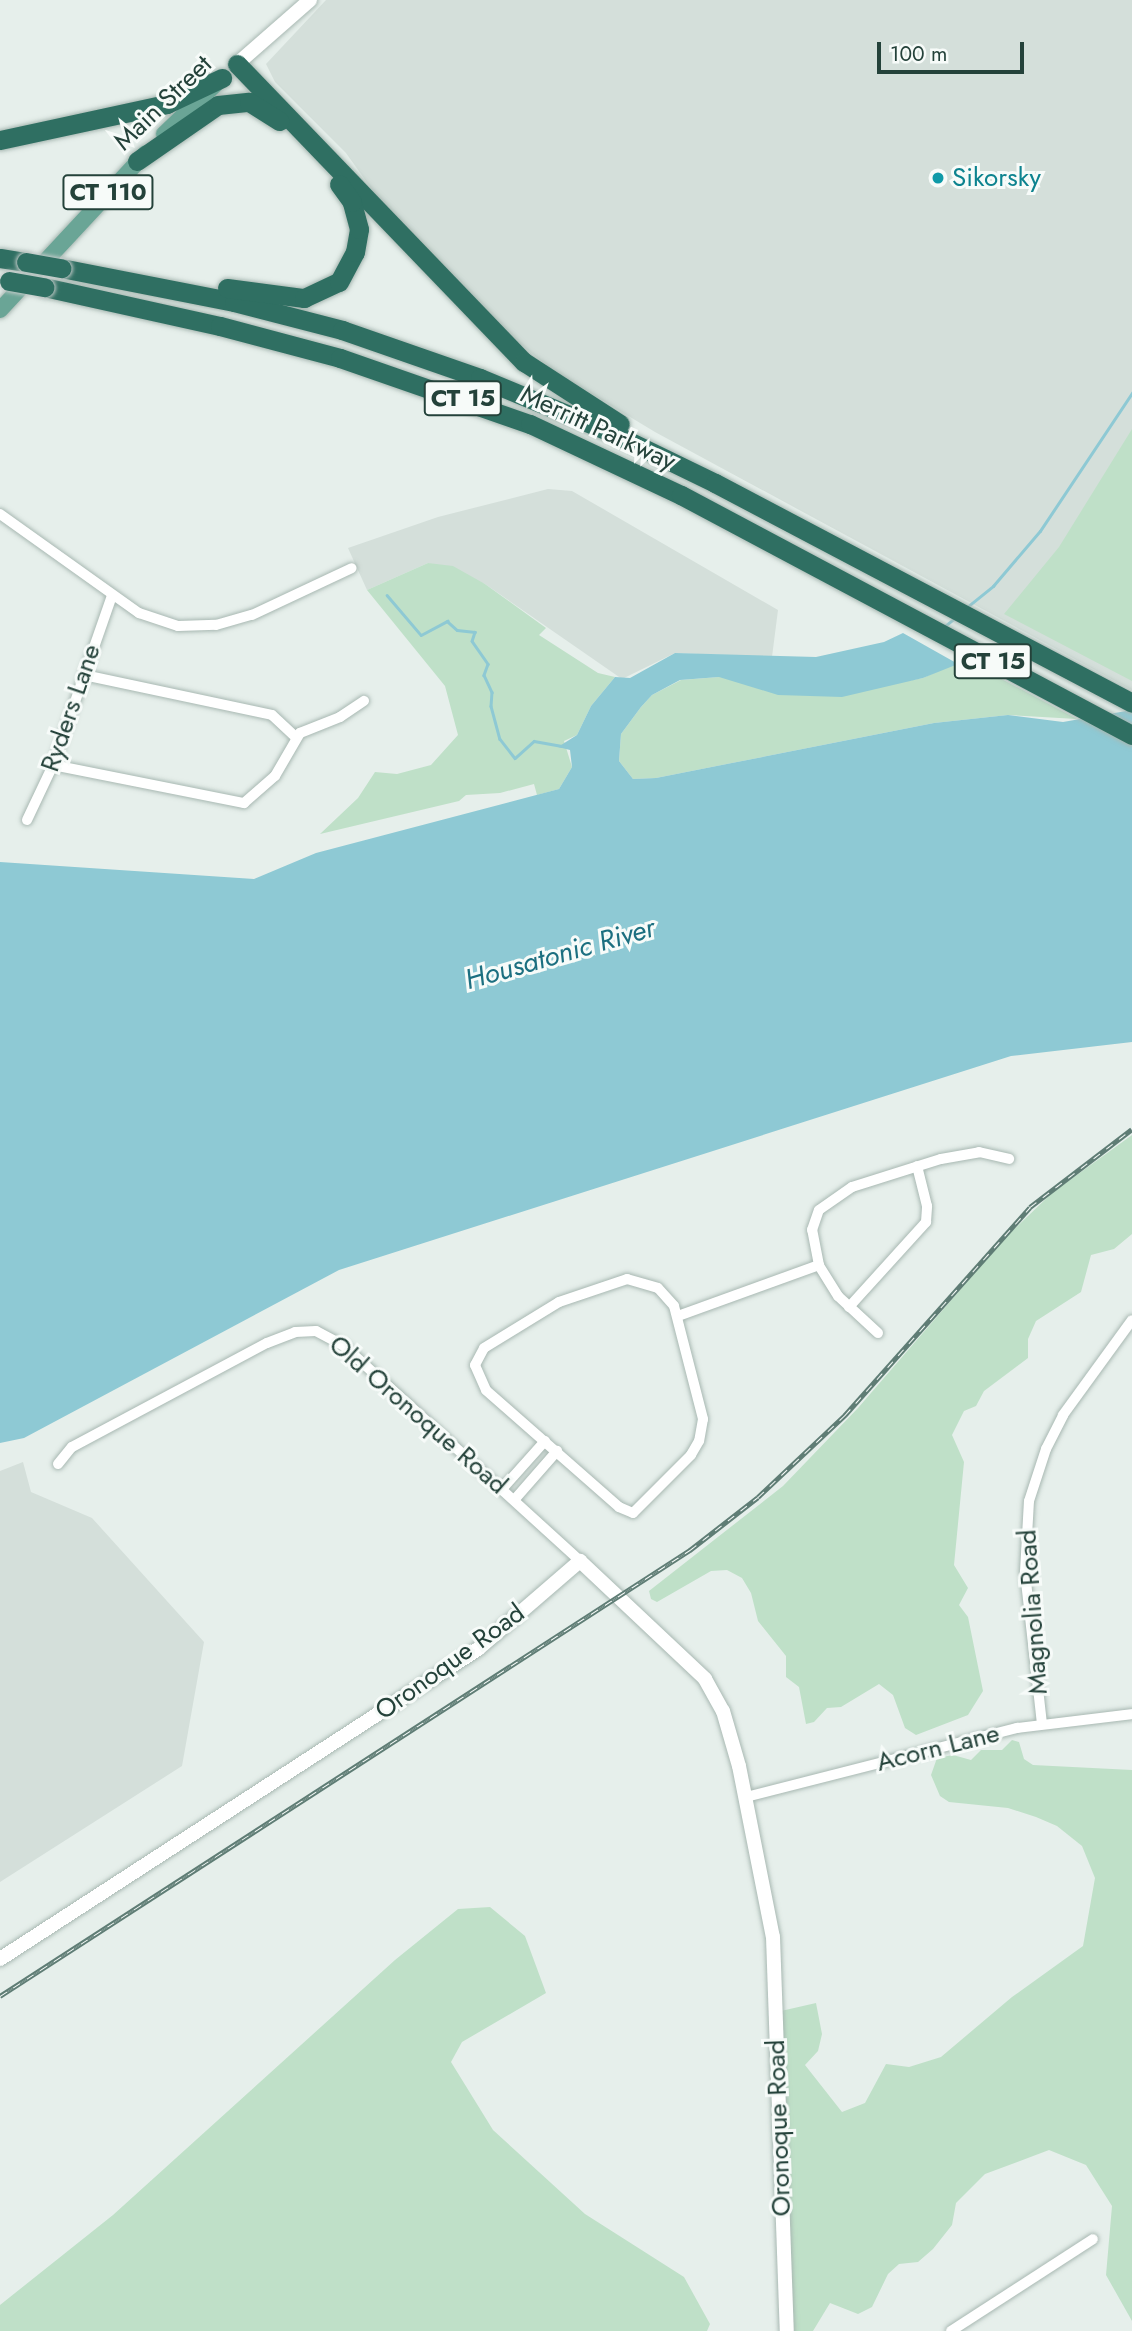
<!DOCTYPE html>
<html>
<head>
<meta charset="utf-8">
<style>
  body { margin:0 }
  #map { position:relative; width:1132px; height:2331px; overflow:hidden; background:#e6efeb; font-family:Jost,sans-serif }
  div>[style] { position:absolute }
  .built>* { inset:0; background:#d4dfda }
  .green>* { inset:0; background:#bfe0c8 }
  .water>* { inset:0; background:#8ec9d4 }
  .stream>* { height:2.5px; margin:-1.25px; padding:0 1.25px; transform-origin:1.25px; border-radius:1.25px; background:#8ec9d4 }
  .roads { filter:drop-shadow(0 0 2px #a8b8b2) drop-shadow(0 0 2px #a8b8b2) }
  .street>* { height:10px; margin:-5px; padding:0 5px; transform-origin:5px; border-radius:5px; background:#fff }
  .secondary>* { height:14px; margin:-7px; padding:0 7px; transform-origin:7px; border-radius:7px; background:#fff }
  .primary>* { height:16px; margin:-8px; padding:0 8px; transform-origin:8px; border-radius:8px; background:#6aa596 }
  .highway>* { height:19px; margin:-9.5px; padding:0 9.5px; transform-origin:9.5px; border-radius:9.5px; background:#2f6f62 }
  .rail>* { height:5px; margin-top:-2.5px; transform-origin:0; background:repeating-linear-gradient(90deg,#f7fbf9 0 8px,#5f7d75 0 16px); box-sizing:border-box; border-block:2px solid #5f7d75 }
  .bridges { filter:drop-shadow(0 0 2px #c2cac8) drop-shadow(0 0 2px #c2cac8) }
  .highway-bridge>* { height:19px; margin:-9.5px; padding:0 9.5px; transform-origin:9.5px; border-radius:9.5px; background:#2f6f62 }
  .dots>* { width:19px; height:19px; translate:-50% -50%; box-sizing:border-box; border:4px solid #f7fbf9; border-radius:50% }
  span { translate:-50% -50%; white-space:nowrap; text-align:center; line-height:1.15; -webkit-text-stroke:6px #f7fbf9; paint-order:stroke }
  .shield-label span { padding:2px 5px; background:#f7fbf9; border:2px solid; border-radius:5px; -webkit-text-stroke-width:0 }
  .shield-label { font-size:24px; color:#24423a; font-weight:700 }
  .street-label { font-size:26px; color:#24423a }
  .culture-label { font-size:26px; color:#0d838f }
  .left { translate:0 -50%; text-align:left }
  .water-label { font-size:28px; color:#1c6f80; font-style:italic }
  .scale { position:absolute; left:877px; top:42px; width:147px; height:32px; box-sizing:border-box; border:4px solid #24423a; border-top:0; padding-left:9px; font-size:21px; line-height:24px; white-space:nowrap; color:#24423a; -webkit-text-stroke:5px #f7fbf9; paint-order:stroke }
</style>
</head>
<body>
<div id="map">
  <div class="built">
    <i style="clip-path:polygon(326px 0,1132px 0,1132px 690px,655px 432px,554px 371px,508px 334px,378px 198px,346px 153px,275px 82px,266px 64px)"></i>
    <i style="clip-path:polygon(548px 489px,572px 491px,778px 610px,772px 657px,675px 653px,622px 679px,485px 584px,428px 563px,367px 590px,348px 548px,438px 517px)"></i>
    <i style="clip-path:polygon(23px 1462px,31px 1492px,92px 1518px,204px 1642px,182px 1766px,0 1882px,0 1471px)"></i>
  </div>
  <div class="green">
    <i style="clip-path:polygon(1132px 429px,1132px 681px,1004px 614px,1059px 547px)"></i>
    <i style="clip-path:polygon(428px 563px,453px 566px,485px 584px,546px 628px,539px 635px,598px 673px,615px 677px,591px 706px,577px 735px,564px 741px,572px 767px,559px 789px,537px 795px,534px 784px,500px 793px,466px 795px,459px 801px,320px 834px,358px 798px,375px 772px,397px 774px,431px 765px,458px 735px,445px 686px,367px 590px)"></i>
    <i style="clip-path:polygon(964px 659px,1077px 719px,1008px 715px,934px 723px,656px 778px,633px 779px,619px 761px,621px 734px,641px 707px,652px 695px,681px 680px,719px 677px,886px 685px,923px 678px)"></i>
    <i style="clip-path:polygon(1132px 1135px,1132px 1234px,1114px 1249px,1091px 1255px,1081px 1292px,1036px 1321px,1028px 1339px,1028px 1358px,984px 1391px,976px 1406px,964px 1411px,952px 1435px,964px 1462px,954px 1565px,968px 1588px,959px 1605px,968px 1617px,983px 1691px,968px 1715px,916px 1735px,905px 1728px,893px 1695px,879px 1684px,841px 1707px,827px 1708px,814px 1722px,806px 1724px,799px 1687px,786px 1677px,786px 1656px,758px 1621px,751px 1593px,742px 1578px,727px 1570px,711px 1571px,657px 1602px,651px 1599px,649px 1591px,783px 1486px,858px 1408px,1005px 1238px,1052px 1193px)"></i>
    <i style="clip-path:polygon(1012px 1740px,1019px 1742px,1024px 1759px,1033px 1765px,1132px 1770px,1132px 2321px,1106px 2275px,1112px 2206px,1086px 2165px,1049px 2150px,985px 2174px,956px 2203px,952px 2225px,933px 2249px,918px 2262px,899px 2264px,888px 2274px,872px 2307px,858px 2314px,830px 2303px,813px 2331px,794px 2331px,781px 2011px,816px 2003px,822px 2034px,818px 2051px,805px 2065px,842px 2112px,865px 2103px,886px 2064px,909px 2067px,941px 2057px,1012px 1997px,1083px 1946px,1095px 1878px,1082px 1846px,1057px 1826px,1036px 1817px,1008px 1808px,949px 1802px,940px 1796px,931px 1775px,937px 1758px,953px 1755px,971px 1760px,981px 1750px,1002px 1750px)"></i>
    <i style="clip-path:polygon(490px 1907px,525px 1936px,546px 1993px,462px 2042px,451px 2062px,493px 2130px,585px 2214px,684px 2277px,710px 2324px,707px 2331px,0 2331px,0 2305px,113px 2215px,395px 1960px,458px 1909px)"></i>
  </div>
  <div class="water">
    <i style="clip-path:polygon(903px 633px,958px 664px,923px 678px,842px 697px,778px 695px,719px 677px,680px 680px,652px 695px,641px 707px,621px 734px,619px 761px,633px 779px,656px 778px,934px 723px,1008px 715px,1063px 722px,1132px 710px,1132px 1042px,1011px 1056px,339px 1270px,24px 1438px,0 1443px,0 862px,254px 879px,316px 853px,559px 789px,572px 767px,570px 750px,558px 747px,577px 735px,591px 706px,615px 677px,630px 678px,675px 653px,816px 657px,884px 642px)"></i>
  </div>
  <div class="stream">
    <i style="left:387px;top:595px;width:52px;rotate:49.6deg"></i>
    <i style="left:421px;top:635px;width:30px;rotate:-28deg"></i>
    <i style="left:447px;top:621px;width:13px;rotate:42deg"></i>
    <i style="left:457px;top:630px;width:18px;rotate:6deg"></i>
    <i style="left:475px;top:632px;width:9px;rotate:108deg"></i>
    <i style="left:472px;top:641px;width:28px;rotate:55deg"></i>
    <i style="left:488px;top:664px;width:12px;rotate:110deg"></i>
    <i style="left:484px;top:675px;width:19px;rotate:65deg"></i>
    <i style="left:492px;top:692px;width:14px;rotate:94deg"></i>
    <i style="left:491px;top:706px;width:34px;rotate:75deg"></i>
    <i style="left:500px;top:739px;width:24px;rotate:52deg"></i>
    <i style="left:515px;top:758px;width:25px;rotate:-42deg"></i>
    <i style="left:534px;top:741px;width:28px;rotate:10deg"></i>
    <i style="left:966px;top:608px;width:35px;rotate:-39deg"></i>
    <i style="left:993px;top:586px;width:72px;rotate:-49.5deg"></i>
    <i style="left:1040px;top:531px;width:166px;rotate:-56.3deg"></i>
    <i style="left:945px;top:626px;width:14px;rotate:-39deg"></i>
  </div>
  <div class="roads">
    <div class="street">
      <i style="left:0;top:514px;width:171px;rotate:35.5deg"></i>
      <i style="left:139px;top:613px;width:41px;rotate:18.4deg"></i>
      <i style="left:178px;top:626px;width:38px;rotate:-2deg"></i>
      <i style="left:216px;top:625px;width:37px;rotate:-16deg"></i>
      <i style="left:252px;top:615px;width:110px;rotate:-25.2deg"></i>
      <i style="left:84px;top:675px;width:192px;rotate:12deg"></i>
      <i style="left:272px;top:715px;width:33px;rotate:43deg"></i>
      <i style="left:53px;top:765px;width:195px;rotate:11.3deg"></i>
      <i style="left:244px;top:803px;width:41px;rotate:-41.1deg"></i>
      <i style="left:275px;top:776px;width:50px;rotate:-59.8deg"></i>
      <i style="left:300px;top:733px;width:43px;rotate:-21.8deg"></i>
      <i style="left:340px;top:717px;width:29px;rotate:-34deg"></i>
      <i style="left:27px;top:820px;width:61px;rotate:-64.7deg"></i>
      <i style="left:53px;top:765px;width:179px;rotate:-70.8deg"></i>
      <i style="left:627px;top:1279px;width:32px;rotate:16deg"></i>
      <i style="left:658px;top:1288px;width:24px;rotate:48deg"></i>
      <i style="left:674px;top:1306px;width:117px;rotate:75.6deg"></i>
      <i style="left:703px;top:1419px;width:22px;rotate:100deg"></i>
      <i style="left:699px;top:1441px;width:16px;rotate:120deg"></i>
      <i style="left:691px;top:1455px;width:82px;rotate:135deg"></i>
      <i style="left:633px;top:1513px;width:15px;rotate:-157deg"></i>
      <i style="left:619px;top:1507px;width:177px;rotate:-138.7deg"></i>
      <i style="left:486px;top:1390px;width:27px;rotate:-114deg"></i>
      <i style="left:475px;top:1365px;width:19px;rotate:-62deg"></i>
      <i style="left:484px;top:1348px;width:88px;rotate:-31.5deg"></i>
      <i style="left:559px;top:1302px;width:72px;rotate:-18.7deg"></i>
      <i style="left:849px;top:1307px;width:115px;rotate:-47.8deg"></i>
      <i style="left:926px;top:1222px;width:16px;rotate:-86deg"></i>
      <i style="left:927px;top:1206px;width:41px;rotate:-104deg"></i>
      <i style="left:678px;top:1316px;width:150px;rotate:-19.9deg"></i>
      <i style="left:878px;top:1333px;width:54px;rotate:-137.2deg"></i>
      <i style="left:838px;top:1296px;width:36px;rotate:-122deg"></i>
      <i style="left:819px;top:1265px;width:36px;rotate:-101deg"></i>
      <i style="left:812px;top:1230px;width:21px;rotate:-71deg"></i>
      <i style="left:819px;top:1210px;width:40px;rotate:-34.9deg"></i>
      <i style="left:852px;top:1187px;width:93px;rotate:-17.5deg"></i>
      <i style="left:941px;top:1159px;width:39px;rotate:-10deg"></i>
      <i style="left:979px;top:1152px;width:31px;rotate:13deg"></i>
      <i style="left:58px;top:1464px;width:22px;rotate:-51deg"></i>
      <i style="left:72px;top:1447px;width:221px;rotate:-28.1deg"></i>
      <i style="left:267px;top:1343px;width:30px;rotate:-21deg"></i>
      <i style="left:295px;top:1332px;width:21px;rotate:-3deg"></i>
      <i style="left:316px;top:1331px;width:32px;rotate:28deg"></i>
      <i style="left:344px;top:1346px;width:319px;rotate:42.3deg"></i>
      <i style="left:503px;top:1488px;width:63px;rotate:-48.2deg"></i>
      <i style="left:515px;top:1499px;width:64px;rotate:-48.8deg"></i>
      <i style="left:1042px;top:1724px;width:153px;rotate:-96.4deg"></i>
      <i style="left:1025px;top:1572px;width:71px;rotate:-86.8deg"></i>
      <i style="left:1029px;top:1501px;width:55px;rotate:-71.9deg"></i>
      <i style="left:1046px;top:1449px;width:38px;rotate:-63deg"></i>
      <i style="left:1063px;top:1415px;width:117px;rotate:-54deg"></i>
      <i style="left:746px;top:1797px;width:280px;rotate:-14.3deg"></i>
      <i style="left:1017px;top:1728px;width:116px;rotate:-6.9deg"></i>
      <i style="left:951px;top:2331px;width:169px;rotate:-32.9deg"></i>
    </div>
    <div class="secondary">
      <i style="left:237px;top:64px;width:97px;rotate:-41.2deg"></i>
      <i style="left:0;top:1959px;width:570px;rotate:-32.96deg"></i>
      <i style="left:478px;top:1649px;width:135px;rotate:-40.8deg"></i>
      <i style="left:580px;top:1561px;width:172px;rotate:43.3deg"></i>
      <i style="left:705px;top:1679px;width:37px;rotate:61deg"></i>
      <i style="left:723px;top:1711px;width:57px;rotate:73.8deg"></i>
      <i style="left:739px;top:1766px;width:174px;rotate:78.8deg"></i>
      <i style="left:773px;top:1937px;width:394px;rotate:88deg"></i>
    </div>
    <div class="primary">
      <i style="left:164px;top:134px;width:72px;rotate:-43.9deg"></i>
      <i style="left:0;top:310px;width:214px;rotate:-47.1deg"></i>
    </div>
    <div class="highway">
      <i style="left:237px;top:64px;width:414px;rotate:46.1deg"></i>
      <i style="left:524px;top:362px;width:114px;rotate:32.9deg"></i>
      <i style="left:0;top:140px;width:171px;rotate:-12.2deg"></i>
      <i style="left:167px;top:104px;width:61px;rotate:-25.3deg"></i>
      <i style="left:137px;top:161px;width:98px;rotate:-34.7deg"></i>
      <i style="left:218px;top:105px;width:31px;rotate:-6deg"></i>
      <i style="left:249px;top:102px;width:36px;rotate:32deg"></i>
      <i style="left:0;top:258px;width:26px;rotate:9deg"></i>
      <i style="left:61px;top:268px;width:176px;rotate:11.1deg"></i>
      <i style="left:234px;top:302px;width:112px;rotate:14.5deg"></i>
      <i style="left:342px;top:330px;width:146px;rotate:19.2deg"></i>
      <i style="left:480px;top:378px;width:139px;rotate:22.5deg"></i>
      <i style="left:608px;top:431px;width:119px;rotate:25.9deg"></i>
      <i style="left:715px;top:483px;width:471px;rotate:27.8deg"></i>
      <i style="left:44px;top:287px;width:180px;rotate:12.5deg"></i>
      <i style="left:220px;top:326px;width:124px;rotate:14.9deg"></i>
      <i style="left:340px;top:358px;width:201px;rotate:19.2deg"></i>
      <i style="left:530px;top:424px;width:167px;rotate:25.2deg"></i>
      <i style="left:681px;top:495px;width:511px;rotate:28.02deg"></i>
      <i style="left:227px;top:288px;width:78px;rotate:7.4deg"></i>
      <i style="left:304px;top:298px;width:38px;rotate:-25deg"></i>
      <i style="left:339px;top:282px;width:34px;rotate:-62deg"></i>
      <i style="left:355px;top:252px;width:23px;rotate:-80deg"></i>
      <i style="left:359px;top:229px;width:28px;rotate:-105deg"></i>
      <i style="left:352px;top:202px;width:22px;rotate:-126deg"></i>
    </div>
  </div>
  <div class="rail">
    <i style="left:0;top:1996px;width:822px;rotate:-32.88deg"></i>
    <i style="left:690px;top:1550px;width:86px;rotate:-37.9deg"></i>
    <i style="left:758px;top:1497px;width:120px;rotate:-43.3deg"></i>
    <i style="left:845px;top:1415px;width:278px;rotate:-48.3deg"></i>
    <i style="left:1030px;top:1207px;width:128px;rotate:-37.4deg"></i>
  </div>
  <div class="bridges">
    <div class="highway-bridge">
      <i style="left:26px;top:262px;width:36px;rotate:10deg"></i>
      <i style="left:9px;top:281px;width:36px;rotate:10deg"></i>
    </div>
  </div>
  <div class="dots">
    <i style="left:938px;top:178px;background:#0f9aa8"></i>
  </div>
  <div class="shield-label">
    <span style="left:108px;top:192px">CT 110</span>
    <span style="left:463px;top:398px">CT 15</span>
    <span style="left:993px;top:661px">CT 15</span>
  </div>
  <div class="street-label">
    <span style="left:163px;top:103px;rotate:-44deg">Main Street</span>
    <span style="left:598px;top:428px;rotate:25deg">Merritt Parkway</span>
    <span style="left:71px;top:708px;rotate:-71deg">Ryders Lane</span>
    <span style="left:418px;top:1415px;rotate:41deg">Old Oronoque Road</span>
    <span style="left:1033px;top:1612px;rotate:-94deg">Magnolia Road</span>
    <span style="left:450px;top:1662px;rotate:-36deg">Oronoque Road</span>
    <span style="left:938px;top:1748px;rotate:-14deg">Acorn Lane</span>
    <span style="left:779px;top:2128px;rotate:-92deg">Oronoque Road</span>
  </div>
  <div class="culture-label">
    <span class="left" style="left:952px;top:178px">Sikorsky</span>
  </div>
  <div class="water-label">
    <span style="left:560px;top:954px;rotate:-16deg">Housatonic River</span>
  </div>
  <div class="scale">100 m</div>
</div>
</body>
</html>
